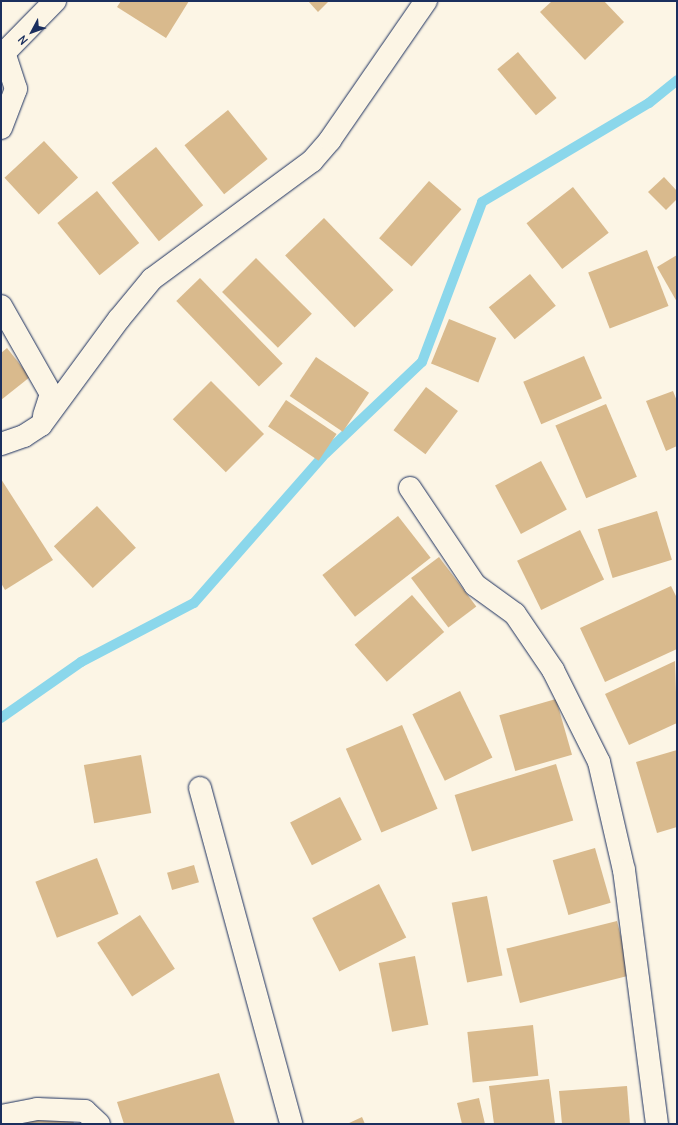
<!DOCTYPE html>
<html>
<head>
<meta charset="utf-8">
<style>
  body { margin:0 }
  #map { position:relative; width:678px; height:1125px; overflow:hidden; background:#fcf5e5; font-family:Delius,sans-serif }
  div>[style] { position:absolute }
  .stream>* { height:10px; margin:-5px; padding:0 5px; transform-origin:5px; border-radius:5px; background:#8bd7eb }
  .building>* { inset:0; background:#d9ba8d; transform-origin:0 0 }
  .roads { filter:drop-shadow(0 0 1px #1b2f5e) drop-shadow(0 0 1px #1b2f5e) }
  .minor>* { height:22px; margin:-11px; padding:0 11px; transform-origin:11px; border-radius:11px; background:#fcf5e5 }
  span { translate:-50% -50%; white-space:nowrap; text-align:center; line-height:1.15; -webkit-text-stroke:3px #fcf5e5; paint-order:stroke }
  .frame { position:absolute; inset:0; border:2px solid #1b2f5e; pointer-events:none }
  .north { position:absolute; left:12px; top:12px; width:40px; height:40px; -webkit-text-stroke:3px #fcf5e5; paint-order:stroke; rotate:229deg; font-size:11px; font-weight:700; line-height:16px; text-align:center; color:#1b2f5e }
  .north::after { content:''; display:block; margin:auto; width:14px; height:18px; background:#1b2f5e; clip-path:polygon(50% 0,100% 100%,50% 72%,0 100%) }
</style>
</head>
<body>
<div id="map">
  <div class="stream">
    <i style="left:1px;top:718px;width:98px;rotate:-35deg"></i>
    <i style="left:81px;top:662px;width:127px;rotate:-27.6deg"></i>
    <i style="left:194px;top:603px;width:200px;rotate:-48.7deg"></i>
    <i style="left:326px;top:453px;width:132px;rotate:-43.5deg"></i>
    <i style="left:422px;top:362px;width:171px;rotate:-69.4deg"></i>
    <i style="left:482px;top:202px;width:194px;rotate:-30.7deg"></i>
    <i style="left:649px;top:103px;width:36px;rotate:-39deg"></i>
  </div>
  <div class="building">
    <i style="clip-path:polygon(121px 1px,189px 1px,166px 38px,117px 7px)"></i>
    <i style="clip-path:polygon(308px 1px,329px 1px,318px 12px)"></i>
    <i style="clip-path:polygon(552px 1px,604px 1px,624px 22px,585px 60px,540px 12px)"></i>
    <i style="left:518px;top:52px;width:60px;height:27px;rotate:50deg"></i>
    <i style="left:228px;top:110px;width:63px;height:56px;rotate:51deg"></i>
    <i style="left:44px;top:141px;width:50px;height:54px;rotate:47deg"></i>
    <i style="left:156px;top:147px;width:75px;height:57px;rotate:51deg"></i>
    <i style="clip-path:polygon(664px 177px,677px 191px,677px 199px,666px 210px,648px 192px)"></i>
    <i style="left:429px;top:181px;width:43px;height:76px;rotate:41deg"></i>
    <i style="left:573px;top:187px;width:58px;height:59px;rotate:52deg"></i>
    <i style="left:97px;top:191px;width:67px;height:51px;rotate:51deg"></i>
    <i style="left:324px;top:218px;width:100px;height:54px;rotate:46deg"></i>
    <i style="left:647px;top:250px;width:60px;height:63px;rotate:69deg"></i>
    <i style="clip-path:polygon(677px 255px,677px 302px,657px 267px)"></i>
    <i style="left:256px;top:258px;width:79px;height:48px;rotate:45deg"></i>
    <i style="left:530px;top:274px;width:41px;height:53px;rotate:51deg"></i>
    <i style="left:200px;top:278px;width:119px;height:33px;rotate:46deg"></i>
    <i style="left:449px;top:319px;width:51px;height:48px;rotate:22deg"></i>
    <i style="clip-path:polygon(7px 348px,30px 377px,1px 400px,1px 353px)"></i>
    <i style="left:584px;top:356px;width:46px;height:66px;rotate:67deg"></i>
    <i style="left:316px;top:357px;width:64px;height:47px;rotate:34deg"></i>
    <i style="left:211px;top:381px;width:75px;height:54px;rotate:45deg"></i>
    <i style="left:426px;top:387px;width:40px;height:54px;rotate:37deg"></i>
    <i style="clip-path:polygon(673px 391px,677px 401px,677px 446px,666px 451px,646px 401px)"></i>
    <i style="left:286px;top:400px;width:61px;height:32px;rotate:34deg"></i>
    <i style="left:606px;top:404px;width:79px;height:55px;rotate:67deg"></i>
    <i style="left:541px;top:461px;width:55px;height:52px;rotate:62deg"></i>
    <i style="clip-path:polygon(1px 479px,53px 560px,5px 590px,1px 583px)"></i>
    <i style="left:97px;top:506px;width:57px;height:59px;rotate:47deg"></i>
    <i style="left:657px;top:511px;width:51px;height:62px;rotate:73deg"></i>
    <i style="left:398px;top:516px;width:53px;height:96px;rotate:52deg"></i>
    <i style="left:580px;top:530px;width:55px;height:70px;rotate:64deg"></i>
    <i style="left:439px;top:557px;width:62px;height:35px;rotate:53deg"></i>
    <i style="clip-path:polygon(671px 586px,677px 598px,677px 649px,605px 682px,580px 628px)"></i>
    <i style="left:412px;top:595px;width:49px;height:76px;rotate:49deg"></i>
    <i style="clip-path:polygon(675px 661px,677px 723px,629px 745px,605px 694px)"></i>
    <i style="left:460px;top:691px;width:74px;height:53px;rotate:64deg"></i>
    <i style="left:556px;top:699px;width:58px;height:59px;rotate:74deg"></i>
    <i style="left:402px;top:725px;width:91px;height:61px;rotate:67deg"></i>
    <i style="clip-path:polygon(677px 750px,677px 827px,657px 833px,636px 762px)"></i>
    <i style="left:141px;top:755px;width:59px;height:58px;rotate:80deg"></i>
    <i style="left:556px;top:764px;width:59px;height:106px;rotate:73deg"></i>
    <i style="left:340px;top:797px;width:48px;height:56px;rotate:63deg"></i>
    <i style="left:595px;top:848px;width:57px;height:44px;rotate:74deg"></i>
    <i style="left:97px;top:858px;width:60px;height:66px;rotate:69deg"></i>
    <i style="left:194px;top:865px;width:18px;height:28px;rotate:74deg"></i>
    <i style="left:379px;top:884px;width:60px;height:75px;rotate:63deg"></i>
    <i style="left:487px;top:896px;width:81px;height:36px;rotate:79deg"></i>
    <i style="left:140px;top:915px;width:64px;height:51px;rotate:57deg"></i>
    <i style="left:617px;top:921px;width:56px;height:114px;rotate:76deg"></i>
    <i style="left:415px;top:956px;width:70px;height:37px;rotate:79deg"></i>
    <i style="left:533px;top:1025px;width:51px;height:66px;rotate:84deg"></i>
    <i style="clip-path:polygon(219px 1073px,235px 1124px,124px 1124px,117px 1102px)"></i>
    <i style="clip-path:polygon(549px 1079px,555px 1124px,494px 1124px,489px 1086px)"></i>
    <i style="clip-path:polygon(627px 1086px,630px 1124px,562px 1124px,559px 1091px)"></i>
    <i style="clip-path:polygon(479px 1098px,485px 1124px,462px 1124px,457px 1103px)"></i>
    <i style="clip-path:polygon(60px 1114px,73px 1118px,74px 1124px,1px 1124px)"></i>
    <i style="clip-path:polygon(362px 1117px,365px 1124px,347px 1124px)"></i>
  </div>
  <div class="roads">
    <div class="minor">
      <i style="left:1px;top:128px;width:42px;rotate:-69deg"></i>
      <i style="left:16px;top:89px;width:38px;rotate:-108deg"></i>
      <i style="left:4px;top:53px;width:73px;rotate:-45.6deg"></i>
      <i style="left:1px;top:306px;width:101px;rotate:60.4deg"></i>
      <i style="left:51px;top:394px;width:23px;rotate:108deg"></i>
      <i style="left:1px;top:444px;width:24px;rotate:-19deg"></i>
      <i style="left:24px;top:436px;width:20px;rotate:-33deg"></i>
      <i style="left:41px;top:425px;width:132px;rotate:-53.7deg"></i>
      <i style="left:119px;top:319px;width:52px;rotate:-50.5deg"></i>
      <i style="left:152px;top:279px;width:199px;rotate:-36.4deg"></i>
      <i style="left:312px;top:161px;width:28px;rotate:-49deg"></i>
      <i style="left:330px;top:140px;width:169px;rotate:-55.4deg"></i>
      <i style="left:410px;top:488px;width:117px;rotate:56.2deg"></i>
      <i style="left:475px;top:585px;width:49px;rotate:35.9deg"></i>
      <i style="left:515px;top:614px;width:68px;rotate:55.8deg"></i>
      <i style="left:553px;top:670px;width:103px;rotate:63.4deg"></i>
      <i style="left:599px;top:762px;width:111px;rotate:77deg"></i>
      <i style="left:624px;top:870px;width:256px;rotate:82.6deg"></i>
      <i style="left:200px;top:788px;width:348px;rotate:74.8deg"></i>
      <i style="left:1px;top:1116px;width:37px;rotate:-11deg"></i>
      <i style="left:37px;top:1109px;width:48px;rotate:2.4deg"></i>
      <i style="left:85px;top:1111px;width:19px;rotate:43deg"></i>
    </div>
  </div>
  <div class="frame"></div>
  <div class="north">N</div>
</div>
</body>
</html>
